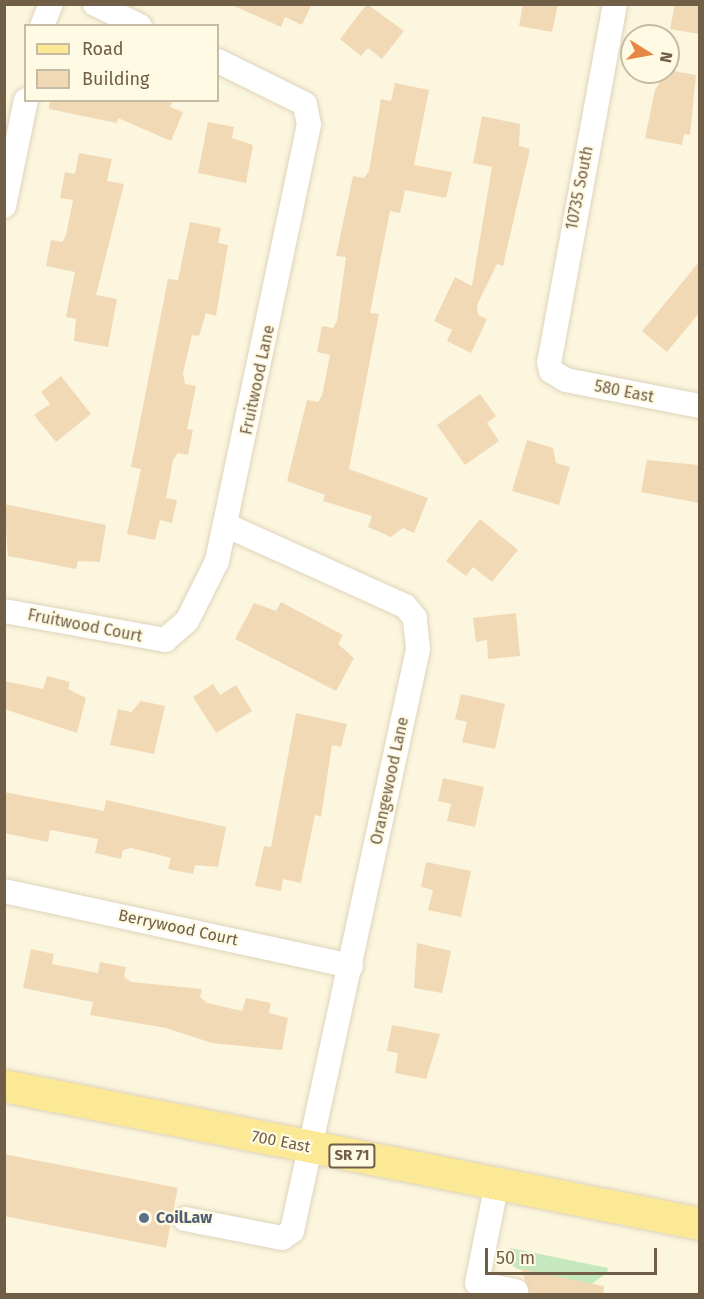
<!DOCTYPE html>
<style>
body{margin:0}
#map{position:relative;width:704px;height:1299px;overflow:hidden;background:#fcf6de;font-family:"Fira Sans",sans-serif}
div>[style]{position:absolute}
.green>*{inset:0;background:#c6e8be}
.building>*{inset:0;background:#f1d9b6;transform-origin:0 0}
.roads{filter:drop-shadow(0 0 2px #dfd3bb) drop-shadow(0 0 2px #dfd3bb)}
.minor>*{height:24px;margin:-12px;padding:0 12px;transform-origin:12px;border-radius:12px;background:#fff}
.major>*{height:32px;margin:-16px;padding:0 16px;transform-origin:16px;border-radius:16px;background:#fbe996}
.dots>*{width:16px;height:16px;translate:-50% -50%;box-sizing:border-box;border:3px solid #fffae4;border-radius:50%}
span{translate:-50% -50%;white-space:nowrap;text-align:center;line-height:1.15;-webkit-text-stroke:4.5px #fffae4;paint-order:stroke}
.shield-label span{padding:2px 4px;background:#fffae4;border:2px solid;border-radius:4px;-webkit-text-stroke-width:0}
.shield-label{font-size:15px;color:#715e47;font-weight:700}
.street-label{font-size:16px;color:#715e47}
.service-label{font-size:16px;color:#4e5e75;font-weight:700}
.left{translate:0 -50%;text-align:left}
.frame{position:absolute;inset:0;border:6px solid #715e47;pointer-events:none}
.legend{position:absolute;left:24px;top:24px;width:195px;height:78px;box-sizing:border-box;background:#fffae4;border:2px solid #c6bca5;margin:0;padding:8px 10px;list-style:none;font-size:18px;color:#715e47}
.legend li{display:flex;align-items:center;gap:12px;height:30px}
.legend b{width:30px;border:2px solid #c6bca5}
.north{position:absolute;left:620px;top:24px;width:60px;height:60px;box-sizing:border-box;background:#fffae4;border:2px solid #c6bca5;border-radius:50%;rotate:101deg;font-size:16px;font-weight:700;line-height:24px;text-align:center;color:#715e47}
.north::after{content:'';display:block;margin:auto;width:21px;height:27px;background:#e68843;clip-path:polygon(50% 0,100% 100%,50% 72%,0 100%)}
.scale{position:absolute;left:485px;top:1248px;width:172px;height:27px;box-sizing:border-box;border:3px solid #715e47;border-top:0;padding-left:8px;font-size:18px;line-height:21px;white-space:nowrap;color:#715e47;-webkit-text-stroke:4px #fffae4;paint-order:stroke}
</style>
<div id="map">
<div class="green">
<i style="clip-path:polygon(510px 1248px,608px 1268px,607px 1273px,590px 1285px,520px 1270px,511px 1265px)"></i>
</div>
<div class="building">
<i style="clip-path:polygon(230px 4px,312px 4px,302px 25px,285px 17px,281px 27px)"></i>
<i style="clip-path:polygon(367px 4px,404px 31px,382px 59px,368px 48px,361px 56px,340px 39px)"></i>
<i style="clip-path:polygon(523px 4px,558px 4px,552px 32px,519px 26px)"></i>
<i style="clip-path:polygon(675px 4px,699px 4px,699px 34px,670px 29px)"></i>
<i style="clip-path:polygon(668px 70px,696px 75px,690px 135px,684px 134px,682px 145px,645px 138px,655px 90px)"></i>
<i style="clip-path:polygon(395px 83px,429px 90px,414px 165px,452px 172px,446px 198px,405px 190px,400px 213px,390px 211px,370px 313px,379px 314px,349px 469px,428px 498px,414px 533px,403px 528px,391px 537px,368px 527px,372px 516px,323px 501px,325px 495px,287px 481px,307px 400px,318px 402px,322px 396px,330px 355px,317px 352px,322px 326px,333px 328px,337px 321px,346px 257px,336px 256px,353px 176px,364px 178px,369px 171px,381px 99px,391px 101px)"></i>
<i style="clip-path:polygon(50px 100px,173px 100px,170px 107px,183px 112px,171px 141px,118px 118px,117px 123px,49px 109px)"></i>
<i style="clip-path:polygon(482px 116px,520px 124px,519px 146px,530px 149px,503px 266px,497px 264px,477px 305px,478px 315px,487px 319px,471px 353px,447px 341px,452px 330px,434px 321px,455px 277px,472px 286px,492px 167px,473px 163px)"></i>
<i style="clip-path:polygon(208px 122px,234px 127px,232px 138px,253px 145px,246px 183px,198px 173px)"></i>
<i style="clip-path:polygon(79px 153px,112px 159px,107px 181px,124px 184px,96px 295px,117px 299px,108px 347px,74px 341px,76px 319px,66px 317px,75px 272px,46px 266px,51px 240px,62px 242px,66px 235px,73px 200px,60px 198px,65px 172px,75px 174px)"></i>
<i style="clip-path:polygon(190px 222px,221px 228px,218px 243px,228px 245px,216px 316px,206px 313px,199px 336px,192px 335px,183px 373px,185px 384px,196px 386px,187px 429px,193px 430px,188px 455px,178px 453px,173px 460px,166px 498px,177px 500px,172px 523px,160px 520px,155px 540px,127px 534px,141px 469px,131px 467px,168px 279px,178px 280px)"></i>
<i style="clip-path:polygon(699px 262px,699px 313px,667px 352px,642px 331px)"></i>
<i style="clip-path:polygon(61px 376px,91px 414px,56px 442px,34px 415px,50px 404px,41px 392px)"></i>
<i style="clip-path:polygon(480px 394px,496px 416px,487px 423px,499px 441px,465px 465px,437px 425px)"></i>
<i style="clip-path:polygon(527px 440px,553px 448px,556px 463px,570px 467px,559px 505px,512px 491px)"></i>
<i style="clip-path:polygon(647px 460px,699px 465px,699px 503px,641px 492px)"></i>
<i style="clip-path:polygon(4px 504px,106px 525px,100px 562px,78px 561px,76px 569px,8px 556px)"></i>
<i style="clip-path:polygon(480px 519px,518px 550px,492px 582px,473px 567px,466px 576px,446px 561px)"></i>
<i style="clip-path:polygon(281px 602px,343px 635px,338px 644px,354px 658px,336px 691px,235px 639px,254px 603px,276px 611px)"></i>
<i style="clip-path:polygon(516px 613px,520px 656px,488px 659px,487px 640px,476px 642px,473px 618px)"></i>
<i style="clip-path:polygon(47px 676px,70px 682px,68px 689px,86px 698px,77px 733px,4px 709px,4px 681px,43px 689px)"></i>
<i style="clip-path:polygon(213px 684px,220px 695px,236px 685px,252px 711px,216px 733px,193px 697px)"></i>
<i style="clip-path:polygon(461px 694px,505px 704px,495px 749px,462px 742px,467px 722px,455px 719px)"></i>
<i style="clip-path:polygon(141px 701px,165px 706px,154px 754px,110px 745px,118px 709px,131px 712px)"></i>
<i style="clip-path:polygon(296px 713px,347px 724px,341px 747px,332px 745px,321px 817px,315px 815px,301px 883px,283px 879px,281px 891px,255px 886px,264px 846px,271px 847px)"></i>
<i style="clip-path:polygon(443px 778px,484px 787px,475px 827px,447px 821px,451px 804px,438px 801px)"></i>
<i style="clip-path:polygon(4px 792px,104px 811px,106px 800px,226px 827px,218px 867px,195px 865px,193px 874px,168px 869px,171px 858px,131px 848px,123px 850px,121px 859px,95px 853px,98px 839px,50px 830px,48px 842px,4px 833px)"></i>
<i style="clip-path:polygon(426px 862px,471px 871px,461px 917px,428px 910px,433px 890px,421px 887px)"></i>
<i style="clip-path:polygon(417px 943px,451px 951px,442px 993px,414px 988px)"></i>
<i style="clip-path:polygon(31px 949px,54px 954px,52px 964px,98px 973px,100px 962px,126px 967px,124px 977px,131px 982px,202px 989px,200px 997px,207px 1003px,242px 1011px,246px 998px,271px 1003px,269px 1013px,288px 1018px,282px 1050px,212px 1043px,166px 1028px,90px 1015px,93px 1002px,23px 988px)"></i>
<i style="clip-path:polygon(392px 1025px,440px 1034px,426px 1079px,395px 1073px,398px 1053px,387px 1051px)"></i>
<i style="left:4px;top:1154px;width:177px;height:61px;rotate:11deg"></i>
<i style="clip-path:polygon(521px 1269px,604px 1286px,603px 1294px,530px 1294px)"></i>
</div>
<div class="roads">
<div class="minor">
<i style="left:95px;top:4px;width:50px;rotate:26.1deg"></i>
<i style="left:615px;top:4px;width:364px;rotate:100.4deg"></i>
<i style="left:549px;top:362px;width:9px;rotate:77deg"></i>
<i style="left:551px;top:371px;width:17px;rotate:31deg"></i>
<i style="left:566px;top:380px;width:136px;rotate:11deg"></i>
<i style="left:42px;top:26px;width:24px;rotate:-68deg"></i>
<i style="left:4px;top:206px;width:108px;rotate:-78.3deg"></i>
<i style="left:4px;top:611px;width:164px;rotate:10.2deg"></i>
<i style="left:165px;top:640px;width:29px;rotate:-41deg"></i>
<i style="left:187px;top:621px;width:67px;rotate:-63.4deg"></i>
<i style="left:217px;top:561px;width:446px;rotate:-78.1deg"></i>
<i style="left:309px;top:125px;width:21px;rotate:-101deg"></i>
<i style="left:305px;top:104px;width:97px;rotate:-153.7deg"></i>
<i style="left:4px;top:891px;width:355px;rotate:12.2deg"></i>
<i style="left:497px;top:1183px;width:102px;rotate:101.3deg"></i>
<i style="left:477px;top:1283px;width:40px;rotate:12deg"></i>
<i style="left:185px;top:1219px;width:99px;rotate:11.1deg"></i>
<i style="left:282px;top:1238px;width:12px;rotate:-35deg"></i>
<i style="left:292px;top:1231px;width:595px;rotate:-77.78deg"></i>
<i style="left:418px;top:649px;width:31px;rotate:-96deg"></i>
<i style="left:415px;top:618px;width:16px;rotate:-130deg"></i>
<i style="left:405px;top:606px;width:194px;rotate:-155.7deg"></i>
</div>
<div class="major">
<i style="left:4px;top:1086px;width:710px;rotate:11.21deg"></i>
</div>
</div>
<div class="dots">
<i style="left:144px;top:1218px;background:#5c6f8a"></i>
</div>
<div class="shield-label">
<span style="left:352px;top:1156px">SR 71</span>
</div>
<div class="street-label">
<span style="left:580px;top:188px;rotate:-79deg">10735 South</span>
<span style="left:258px;top:380px;rotate:-78deg">Fruitwood Lane</span>
<span style="left:624px;top:392px;rotate:11deg">580 East</span>
<span style="left:85px;top:626px;rotate:11deg">Fruitwood Court</span>
<span style="left:390px;top:781px;rotate:-78deg">Orangewood Lane</span>
<span style="left:178px;top:928px;rotate:12deg">Berrywood Court</span>
<span style="left:281px;top:1142px;rotate:11deg">700 East</span>
</div>
<div class="service-label">
<span class="left" style="left:156px;top:1218px">CoilLaw</span>
</div>
<div class="frame"></div>
<ul class="legend">
<li><b style="height:8px;background:#fbe996"></b>Road</li>
<li><b style="height:16px;background:#f1d9b6"></b>Building</li>
</ul>
<div class="north">N</div>
<div class="scale">50 m</div>
</div>
